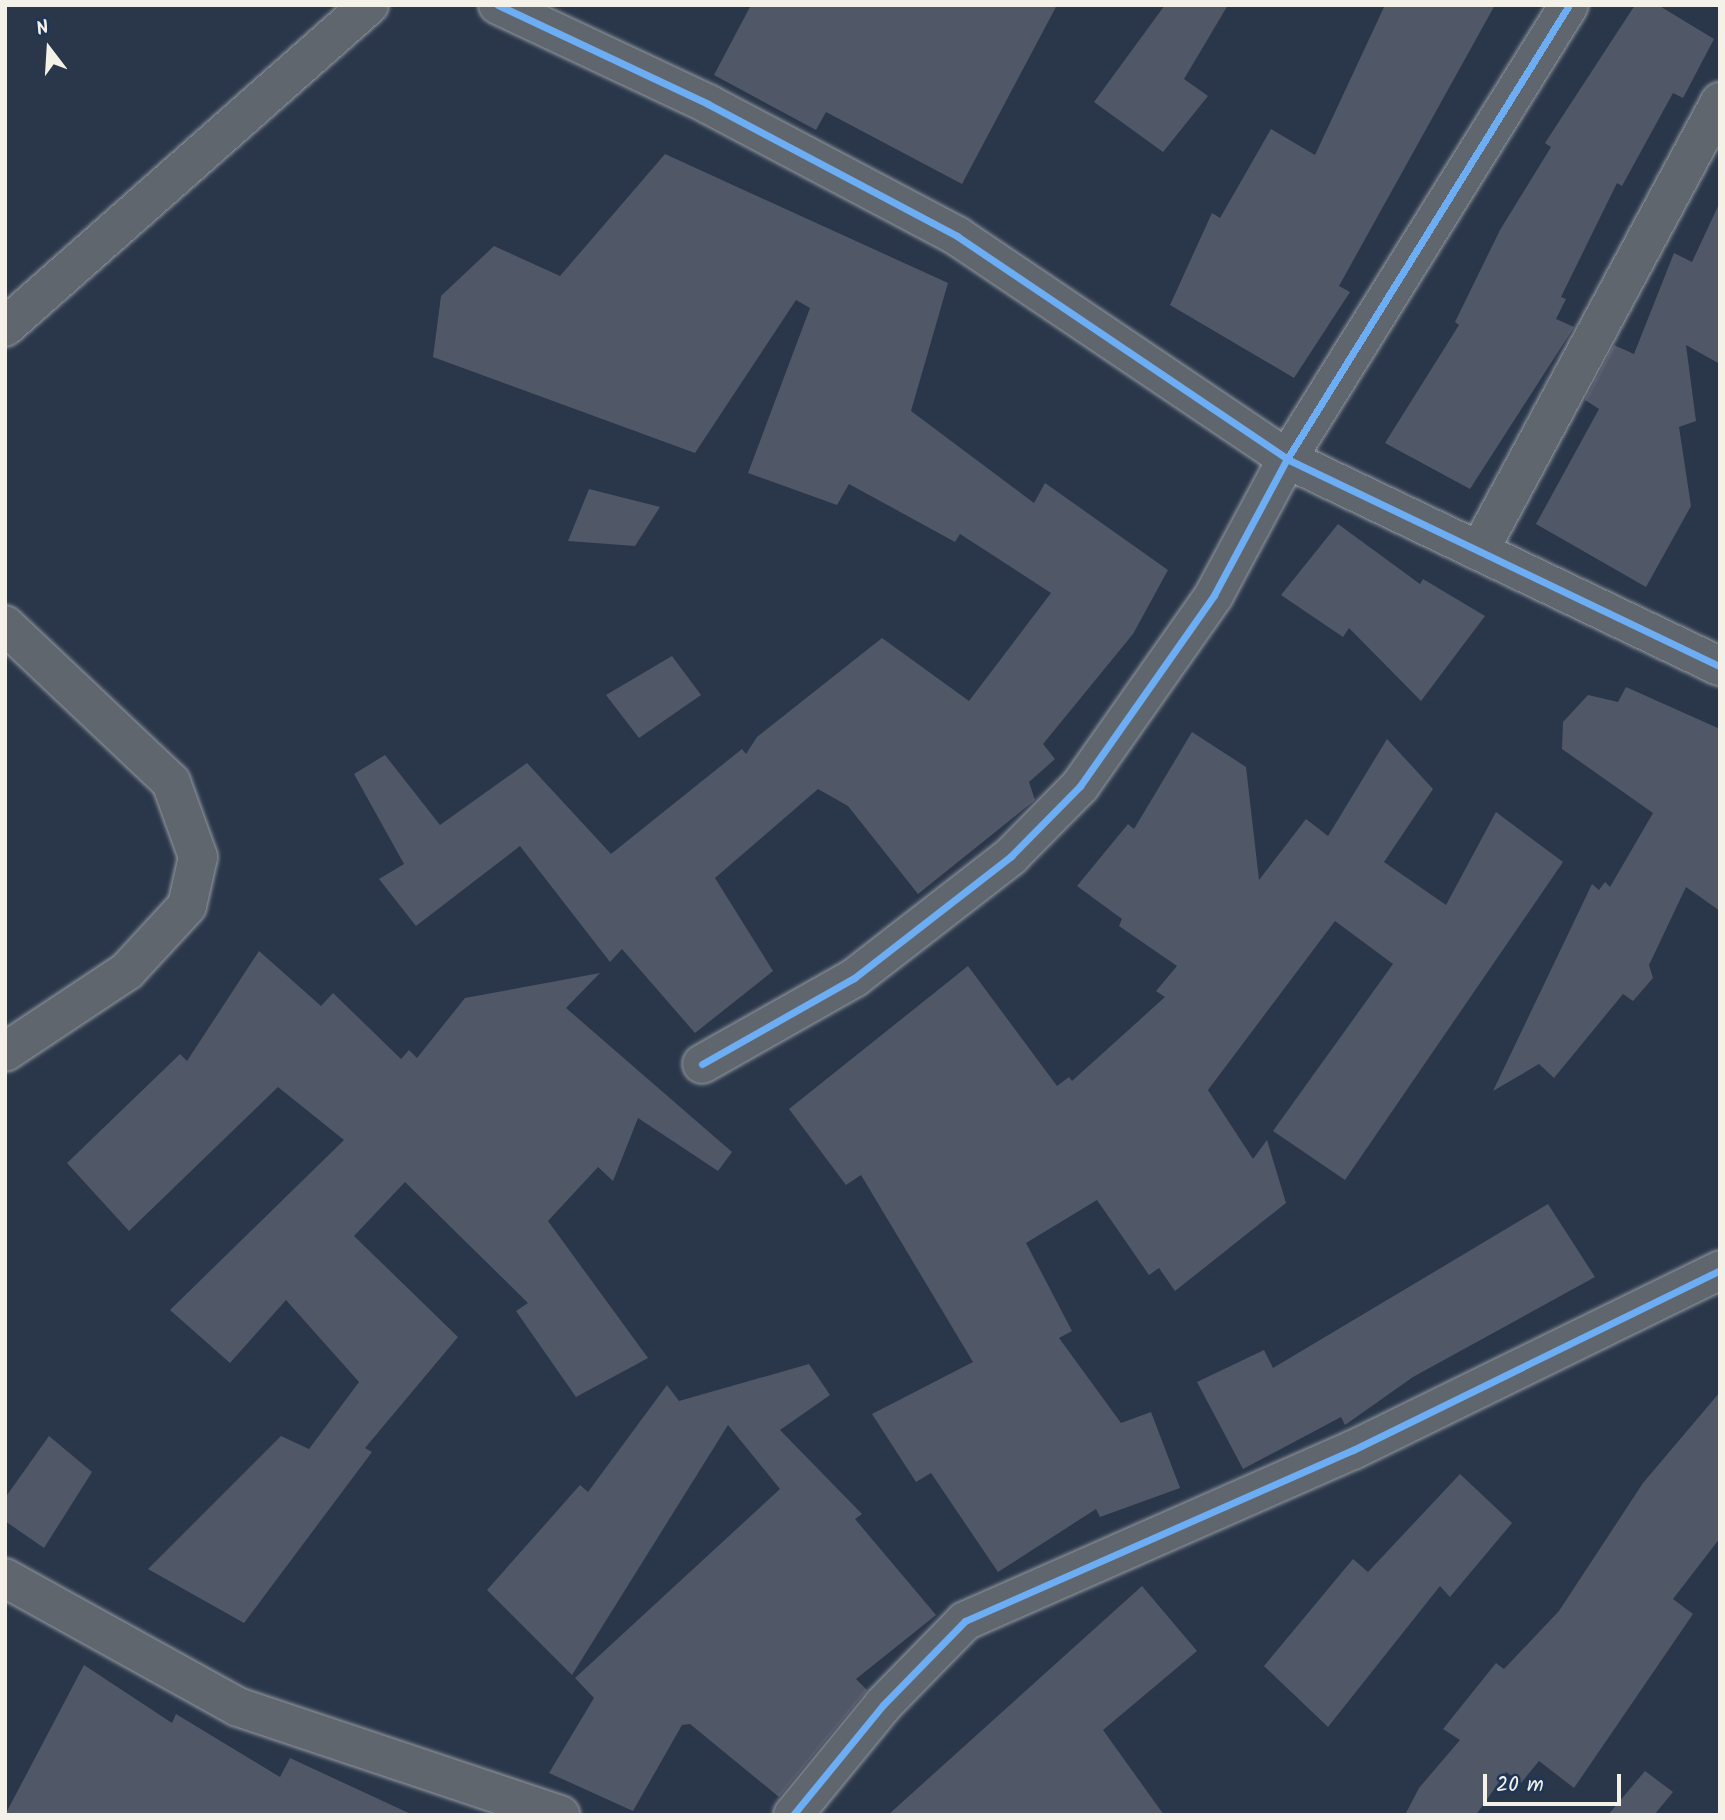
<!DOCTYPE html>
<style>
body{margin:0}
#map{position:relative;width:1725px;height:1820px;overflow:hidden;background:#2a374a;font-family:Kalam,sans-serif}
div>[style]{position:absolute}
.building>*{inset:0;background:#505767}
.roads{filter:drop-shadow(0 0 2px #979ca3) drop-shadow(0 0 2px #979ca3)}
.minor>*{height:38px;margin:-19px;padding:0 19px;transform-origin:19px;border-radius:19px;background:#60666e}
.cycleway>*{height:7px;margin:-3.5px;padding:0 3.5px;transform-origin:3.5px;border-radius:3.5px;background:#6dadf4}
span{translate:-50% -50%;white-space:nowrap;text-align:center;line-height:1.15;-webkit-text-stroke:7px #1d3557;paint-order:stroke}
.frame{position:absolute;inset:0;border:7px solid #f4f1e8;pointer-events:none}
.north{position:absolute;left:14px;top:14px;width:70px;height:70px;-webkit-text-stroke:5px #1d3557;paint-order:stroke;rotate:343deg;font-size:19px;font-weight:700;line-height:28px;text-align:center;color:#f4f1e8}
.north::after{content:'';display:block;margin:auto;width:24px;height:32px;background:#f4f1e8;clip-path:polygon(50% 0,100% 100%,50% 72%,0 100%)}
.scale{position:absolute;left:1483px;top:1774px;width:138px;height:32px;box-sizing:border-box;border:4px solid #f4f1e8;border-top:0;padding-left:9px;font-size:21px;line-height:24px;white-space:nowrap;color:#f4f1e8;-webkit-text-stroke:5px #1d3557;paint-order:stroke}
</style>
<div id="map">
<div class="building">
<i style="clip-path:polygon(751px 5px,1057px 5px,962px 184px,826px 112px,816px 130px,714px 75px)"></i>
<i style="clip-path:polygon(1165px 5px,1228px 5px,1184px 79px,1208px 96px,1163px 152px,1094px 102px)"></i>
<i style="clip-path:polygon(1385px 5px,1495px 5px,1339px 286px,1350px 292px,1294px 378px,1170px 305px,1212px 213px,1220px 218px,1271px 129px,1315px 155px)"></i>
<i style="clip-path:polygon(1635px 5px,1658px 5px,1714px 39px,1683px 98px,1673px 93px,1622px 186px,1617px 183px,1561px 297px,1566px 299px,1556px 319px,1574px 327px,1470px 489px,1385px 443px,1459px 325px,1455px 322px,1500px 230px,1551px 147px,1545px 143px)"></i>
<i style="clip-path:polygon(665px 154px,948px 283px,911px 411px,1034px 503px,1045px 483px,1168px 570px,1133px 634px,1043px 744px,1055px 759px,1029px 782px,1035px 800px,918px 894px,848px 806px,818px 789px,715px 878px,773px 971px,695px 1033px,622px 949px,610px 962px,520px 846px,416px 926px,379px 879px,404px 864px,354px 774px,385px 755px,440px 825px,527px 763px,611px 854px,742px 749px,746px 754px,757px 737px,882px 638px,969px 701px,1051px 593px,960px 534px,955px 542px,849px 484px,837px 505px,748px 473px,810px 308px,796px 300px,695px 453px,433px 357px,441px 296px,494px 246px,560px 276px)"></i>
<i style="clip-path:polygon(1720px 202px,1720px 364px,1686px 345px,1696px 421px,1679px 427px,1691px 506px,1646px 587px,1536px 524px,1599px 409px,1585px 400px,1614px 345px,1634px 354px,1674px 253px,1692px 262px)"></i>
<i style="clip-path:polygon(589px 489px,660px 507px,635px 546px,568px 541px)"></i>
<i style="clip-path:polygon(1338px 524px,1420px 584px,1423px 579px,1485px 616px,1421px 701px,1349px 628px,1343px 637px,1281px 595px)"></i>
<i style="clip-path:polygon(672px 656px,701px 695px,639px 738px,606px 695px)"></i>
<i style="clip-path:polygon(1626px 687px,1720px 729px,1720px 911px,1686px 887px,1649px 965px,1653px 978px,1633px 1001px,1623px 994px,1554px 1078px,1539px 1064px,1493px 1091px,1592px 884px,1599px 890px,1605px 882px,1610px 887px,1653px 813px,1562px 749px,1563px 722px,1588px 695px,1618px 702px)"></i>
<i style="clip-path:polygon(1192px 732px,1246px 767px,1259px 880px,1306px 819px,1328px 836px,1387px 739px,1433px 789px,1384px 862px,1446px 905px,1496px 812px,1563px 862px,1345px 1180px,1273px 1131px,1393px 964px,1335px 921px,1208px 1090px,1253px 1159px,1267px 1140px,1286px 1203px,1175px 1291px,1159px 1268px,1149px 1275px,1097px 1200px,1026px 1243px,1072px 1331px,1059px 1338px,1121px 1423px,1151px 1412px,1180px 1488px,1100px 1517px,1096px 1509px,998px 1572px,931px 1473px,916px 1482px,872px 1414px,973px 1362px,861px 1175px,846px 1185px,789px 1109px,968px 966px,1057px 1086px,1069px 1077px,1072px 1081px,1165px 997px,1156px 991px,1177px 966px,1119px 926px,1122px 919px,1077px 886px,1128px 824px,1134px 829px)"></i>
<i style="clip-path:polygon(259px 951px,321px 1006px,333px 993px,401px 1059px,409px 1050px,417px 1058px,465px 998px,600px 973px,566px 1008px,732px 1152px,718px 1171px,638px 1118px,613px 1181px,598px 1167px,548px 1221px,648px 1358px,576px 1397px,516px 1311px,528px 1303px,405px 1182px,354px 1236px,458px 1337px,365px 1448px,372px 1452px,244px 1623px,148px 1569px,281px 1436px,309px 1449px,359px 1382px,286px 1300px,230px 1363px,170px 1310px,344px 1140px,278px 1087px,129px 1231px,67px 1163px,180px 1054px,187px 1061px)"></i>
<i style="clip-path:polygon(1548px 1204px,1595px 1277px,1413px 1377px,1345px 1425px,1341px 1417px,1243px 1469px,1197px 1382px,1264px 1350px,1273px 1368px)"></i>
<i style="clip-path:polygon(809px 1364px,830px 1395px,780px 1430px,862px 1514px,855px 1519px,936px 1615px,856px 1679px,867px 1690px,779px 1797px,690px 1724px,682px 1725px,633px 1811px,549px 1773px,594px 1698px,575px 1678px,780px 1489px,728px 1425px,572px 1675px,487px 1590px,580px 1485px,588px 1492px,667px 1385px,679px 1401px)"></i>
<i style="clip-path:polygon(1720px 1392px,1720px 1538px,1673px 1599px,1693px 1614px,1574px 1788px,1539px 1761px,1521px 1783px,1506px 1772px,1476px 1815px,1405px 1815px,1419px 1788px,1460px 1740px,1443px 1729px,1496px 1663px,1504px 1669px,1559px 1611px,1643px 1483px)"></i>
<i style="clip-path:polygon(49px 1436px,92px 1472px,44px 1548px,5px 1521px,5px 1498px)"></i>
<i style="clip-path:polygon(1460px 1474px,1512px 1523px,1450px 1597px,1440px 1586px,1328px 1727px,1264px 1666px,1353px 1559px,1368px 1572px)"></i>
<i style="clip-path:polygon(1142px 1586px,1197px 1651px,1103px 1730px,1164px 1815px,888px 1815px)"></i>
<i style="clip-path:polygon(84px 1665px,172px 1723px,176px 1714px,280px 1777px,290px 1758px,413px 1815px,5px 1815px)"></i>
<i style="clip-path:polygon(1645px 1771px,1673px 1792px,1654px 1815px,1608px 1815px)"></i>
</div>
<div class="roads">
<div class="minor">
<i style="left:498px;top:5px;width:232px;rotate:25.2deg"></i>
<i style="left:708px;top:104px;width:282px;rotate:27.9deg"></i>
<i style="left:957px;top:236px;width:398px;rotate:34deg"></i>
<i style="left:1287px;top:459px;width:480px;rotate:25.6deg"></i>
<i style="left:5px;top:327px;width:486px;rotate:-41.5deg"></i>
<i style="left:1479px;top:551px;width:510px;rotate:-61.78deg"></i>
<i style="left:5px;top:625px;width:228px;rotate:43.4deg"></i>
<i style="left:171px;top:782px;width:80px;rotate:70.2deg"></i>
<i style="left:198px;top:857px;width:50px;rotate:102.7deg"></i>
<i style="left:187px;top:906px;width:88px;rotate:132.7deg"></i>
<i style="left:127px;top:971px;width:146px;rotate:146.4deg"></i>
<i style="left:702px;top:1064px;width:175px;rotate:-29.5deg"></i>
<i style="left:854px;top:978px;width:199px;rotate:-37.8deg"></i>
<i style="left:1011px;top:856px;width:98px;rotate:-45.4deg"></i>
<i style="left:1080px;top:786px;width:233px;rotate:-54.9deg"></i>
<i style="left:1214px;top:595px;width:154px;rotate:-61.8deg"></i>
<i style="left:1287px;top:459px;width:534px;rotate:-58.15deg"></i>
<i style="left:5px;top:1578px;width:266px;rotate:29deg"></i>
<i style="left:238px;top:1707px;width:340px;rotate:18.5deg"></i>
<i style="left:793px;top:1815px;width:142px;rotate:-50.7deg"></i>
<i style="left:883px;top:1705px;width:117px;rotate:-45.7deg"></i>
<i style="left:965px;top:1621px;width:424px;rotate:-23.8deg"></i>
<i style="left:1353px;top:1450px;width:409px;rotate:-26.1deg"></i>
</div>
</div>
<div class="cycleway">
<i style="left:498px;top:5px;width:232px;rotate:25.2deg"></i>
<i style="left:708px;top:104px;width:282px;rotate:27.9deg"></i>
<i style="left:957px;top:236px;width:398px;rotate:34deg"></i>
<i style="left:1287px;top:459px;width:480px;rotate:25.6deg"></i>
<i style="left:702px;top:1064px;width:175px;rotate:-29.5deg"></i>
<i style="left:854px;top:978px;width:199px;rotate:-37.8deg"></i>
<i style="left:1011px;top:856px;width:98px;rotate:-45.4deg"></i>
<i style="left:1080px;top:786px;width:233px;rotate:-54.9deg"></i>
<i style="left:1214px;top:595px;width:154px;rotate:-61.8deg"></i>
<i style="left:1287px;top:459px;width:534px;rotate:-58.15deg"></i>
<i style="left:793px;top:1815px;width:142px;rotate:-50.7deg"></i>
<i style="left:883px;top:1705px;width:117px;rotate:-45.7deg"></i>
<i style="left:965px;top:1621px;width:424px;rotate:-23.8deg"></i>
<i style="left:1353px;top:1450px;width:409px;rotate:-26.1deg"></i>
</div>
<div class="frame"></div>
<div class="north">N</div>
<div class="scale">20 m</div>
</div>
